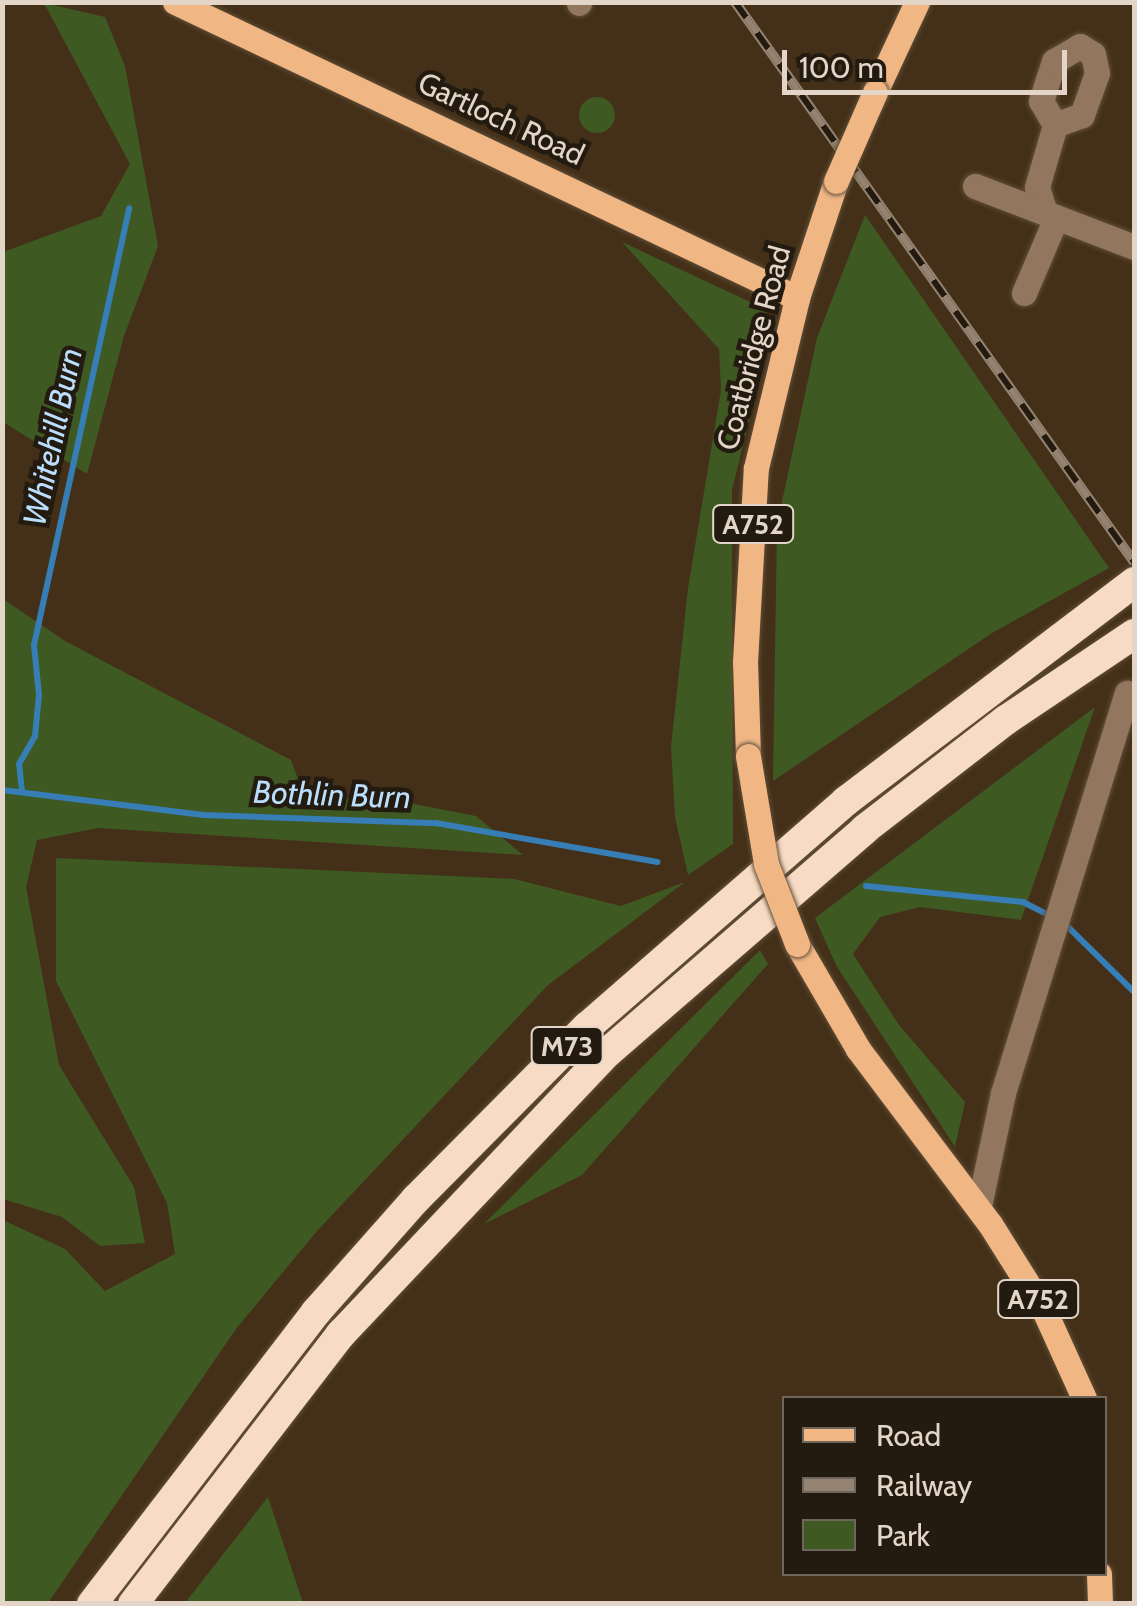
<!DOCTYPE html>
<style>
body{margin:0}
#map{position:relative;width:1137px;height:1606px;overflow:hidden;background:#443018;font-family:Cabin,sans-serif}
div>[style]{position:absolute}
.green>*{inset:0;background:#3f5922}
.round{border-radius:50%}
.stream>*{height:6px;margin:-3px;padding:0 3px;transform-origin:3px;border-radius:3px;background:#367eb5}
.roads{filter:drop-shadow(0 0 2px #614e38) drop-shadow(0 0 2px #614e38)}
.minor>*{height:25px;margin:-12.5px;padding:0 12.5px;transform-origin:12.5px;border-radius:12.5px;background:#92775e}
.major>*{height:25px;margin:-12.5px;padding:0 12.5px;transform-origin:12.5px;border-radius:12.5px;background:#f0b785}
.highway>*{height:30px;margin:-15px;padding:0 15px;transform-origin:15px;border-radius:15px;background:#f7dbc4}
.rail>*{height:10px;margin-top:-5px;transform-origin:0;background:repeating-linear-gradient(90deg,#231a10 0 19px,#938370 0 38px);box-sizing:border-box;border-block:2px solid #938370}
.bridges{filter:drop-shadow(0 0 2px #614e38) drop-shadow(0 0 2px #614e38)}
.major-bridge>*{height:25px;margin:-12.5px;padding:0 12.5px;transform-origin:12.5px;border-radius:12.5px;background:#f0b785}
span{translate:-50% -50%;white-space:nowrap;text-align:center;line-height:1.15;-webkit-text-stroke:9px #231a10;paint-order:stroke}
.shield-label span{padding:2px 8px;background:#231a10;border:2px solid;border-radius:8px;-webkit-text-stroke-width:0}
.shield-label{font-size:28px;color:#e3d6c8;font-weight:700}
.street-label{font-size:30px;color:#e3d6c8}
.water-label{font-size:32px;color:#bbdefd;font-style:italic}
.frame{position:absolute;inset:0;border:5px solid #e3d6c8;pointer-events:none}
.legend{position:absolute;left:782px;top:1396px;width:325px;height:180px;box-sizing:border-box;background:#231a10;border:2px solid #70655a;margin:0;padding:12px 18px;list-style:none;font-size:30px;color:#e3d6c8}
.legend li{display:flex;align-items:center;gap:20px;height:50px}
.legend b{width:50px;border:2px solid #70655a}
.scale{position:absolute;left:782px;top:50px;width:285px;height:45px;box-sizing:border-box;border:5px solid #e3d6c8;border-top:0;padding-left:12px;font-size:30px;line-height:35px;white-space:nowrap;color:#e3d6c8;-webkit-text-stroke:8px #231a10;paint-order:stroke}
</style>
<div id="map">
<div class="green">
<i style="clip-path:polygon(44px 3px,105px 17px,125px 66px,158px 246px,124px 336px,87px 474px,3px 422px,3px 252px,101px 216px,130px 164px)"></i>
<i class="round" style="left:579px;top:97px;width:36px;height:36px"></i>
<i style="clip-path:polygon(865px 215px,1109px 568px,992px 633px,773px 781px,777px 525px,817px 338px)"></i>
<i style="clip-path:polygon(622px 242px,763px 308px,773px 323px,732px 490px,733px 844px,688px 875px,675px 817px,671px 747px,688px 588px,721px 390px,719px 349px)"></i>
<i style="clip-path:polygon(3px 599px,65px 641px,291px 760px,305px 798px,388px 799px,476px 816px,523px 855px,98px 828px,37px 840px,26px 887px,59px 1065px,134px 1187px,145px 1243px,100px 1246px,62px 1217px,3px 1199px)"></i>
<i style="clip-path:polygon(1095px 707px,1021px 920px,920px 907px,880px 917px,853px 954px,899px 1025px,965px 1102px,955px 1147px,836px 965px,815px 918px)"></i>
<i style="clip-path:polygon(56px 858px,514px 879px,621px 906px,685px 882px,548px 985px,317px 1231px,236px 1329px,48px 1603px,3px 1603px,3px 1220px,65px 1249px,105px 1291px,175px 1254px,167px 1203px,56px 981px)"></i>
<i style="clip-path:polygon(760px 950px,768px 964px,582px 1175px,484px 1224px)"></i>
<i style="clip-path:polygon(268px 1497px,303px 1603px,185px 1603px)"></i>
</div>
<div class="stream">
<i style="left:2px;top:790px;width:203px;rotate:7.1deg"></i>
<i style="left:203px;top:815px;width:233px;rotate:2deg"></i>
<i style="left:436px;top:823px;width:225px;rotate:10deg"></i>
<i style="left:22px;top:791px;width:27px;rotate:-96deg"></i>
<i style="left:19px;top:764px;width:32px;rotate:-60deg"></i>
<i style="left:35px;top:736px;width:41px;rotate:-84.4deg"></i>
<i style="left:39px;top:695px;width:50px;rotate:-95.7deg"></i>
<i style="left:34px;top:645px;width:447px;rotate:-77.7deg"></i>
<i style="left:866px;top:886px;width:158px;rotate:5.8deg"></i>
<i style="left:1023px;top:902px;width:30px;rotate:27deg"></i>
<i style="left:1062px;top:921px;width:101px;rotate:44.6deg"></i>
</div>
<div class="roads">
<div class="minor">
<i style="left:579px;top:2px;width:1px;rotate:90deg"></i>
<i style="left:975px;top:186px;width:170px;rotate:21deg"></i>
<i style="left:1045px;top:213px;width:27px;rotate:-107deg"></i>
<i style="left:1037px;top:187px;width:65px;rotate:-73.8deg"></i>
<i style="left:1055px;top:125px;width:28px;rotate:-120deg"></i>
<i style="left:1041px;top:101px;width:42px;rotate:-72deg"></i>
<i style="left:1054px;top:61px;width:30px;rotate:-30deg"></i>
<i style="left:1080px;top:46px;width:15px;rotate:32deg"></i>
<i style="left:1093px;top:54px;width:19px;rotate:78deg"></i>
<i style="left:1097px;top:73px;width:45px;rotate:109.7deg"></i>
<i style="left:1082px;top:115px;width:29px;rotate:160deg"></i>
<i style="left:1024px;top:293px;width:82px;rotate:-66.9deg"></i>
<i style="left:979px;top:1206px;width:116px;rotate:-78deg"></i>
<i style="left:1003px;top:1093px;width:419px;rotate:-72.8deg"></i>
</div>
<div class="major">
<i style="left:175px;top:2px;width:689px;rotate:25.45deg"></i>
<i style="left:875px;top:92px;width:99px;rotate:-65deg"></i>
<i style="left:748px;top:756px;width:94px;rotate:-91.8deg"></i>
<i style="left:745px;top:662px;width:194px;rotate:-86.8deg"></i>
<i style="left:756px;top:468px;width:175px;rotate:-76.4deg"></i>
<i style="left:797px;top:298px;width:123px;rotate:-71.6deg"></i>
<i style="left:797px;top:944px;width:121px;rotate:59.8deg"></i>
<i style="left:858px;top:1049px;width:219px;rotate:53deg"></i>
<i style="left:990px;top:1224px;width:102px;rotate:57.9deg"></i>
<i style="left:1044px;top:1310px;width:97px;rotate:65.6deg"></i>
<i style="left:1099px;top:1574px;width:30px;rotate:88deg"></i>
</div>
<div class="highway">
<i style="left:92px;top:1604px;width:368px;rotate:-52.5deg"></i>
<i style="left:316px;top:1312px;width:151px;rotate:-48.5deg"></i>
<i style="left:416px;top:1199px;width:243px;rotate:-45.2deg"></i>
<i style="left:587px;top:1027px;width:344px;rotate:-41.1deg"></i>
<i style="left:846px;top:801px;width:362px;rotate:-37.2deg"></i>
<i style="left:133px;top:1604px;width:341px;rotate:-52.4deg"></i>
<i style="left:341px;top:1334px;width:388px;rotate:-46.6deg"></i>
<i style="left:608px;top:1052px;width:340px;rotate:-40.9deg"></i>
<i style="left:865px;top:829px;width:178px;rotate:-37.7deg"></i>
<i style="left:1006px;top:720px;width:154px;rotate:-33.9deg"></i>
</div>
</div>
<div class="rail">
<i style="left:735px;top:2px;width:688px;rotate:54.53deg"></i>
</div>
<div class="bridges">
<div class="major-bridge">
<i style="left:836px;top:181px;width:97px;rotate:-66.3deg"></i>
<i style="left:748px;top:756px;width:109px;rotate:80.5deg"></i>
<i style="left:766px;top:864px;width:86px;rotate:68.8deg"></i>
</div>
</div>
<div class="shield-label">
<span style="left:753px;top:524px">A752</span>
<span style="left:567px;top:1046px">M73</span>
<span style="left:1038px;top:1299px">A752</span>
</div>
<div class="street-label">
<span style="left:501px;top:119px;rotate:25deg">Gartloch Road</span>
<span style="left:754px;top:348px;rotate:-75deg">Coatbridge Road</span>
</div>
<div class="water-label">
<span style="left:53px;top:437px;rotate:-78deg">Whitehill Burn</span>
<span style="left:332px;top:795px;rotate:2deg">Bothlin Burn</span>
</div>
<div class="frame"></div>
<ul class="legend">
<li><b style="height:12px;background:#f0b785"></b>Road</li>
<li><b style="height:12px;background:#938370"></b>Railway</li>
<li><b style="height:28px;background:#3f5922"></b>Park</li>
</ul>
<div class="scale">100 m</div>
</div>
